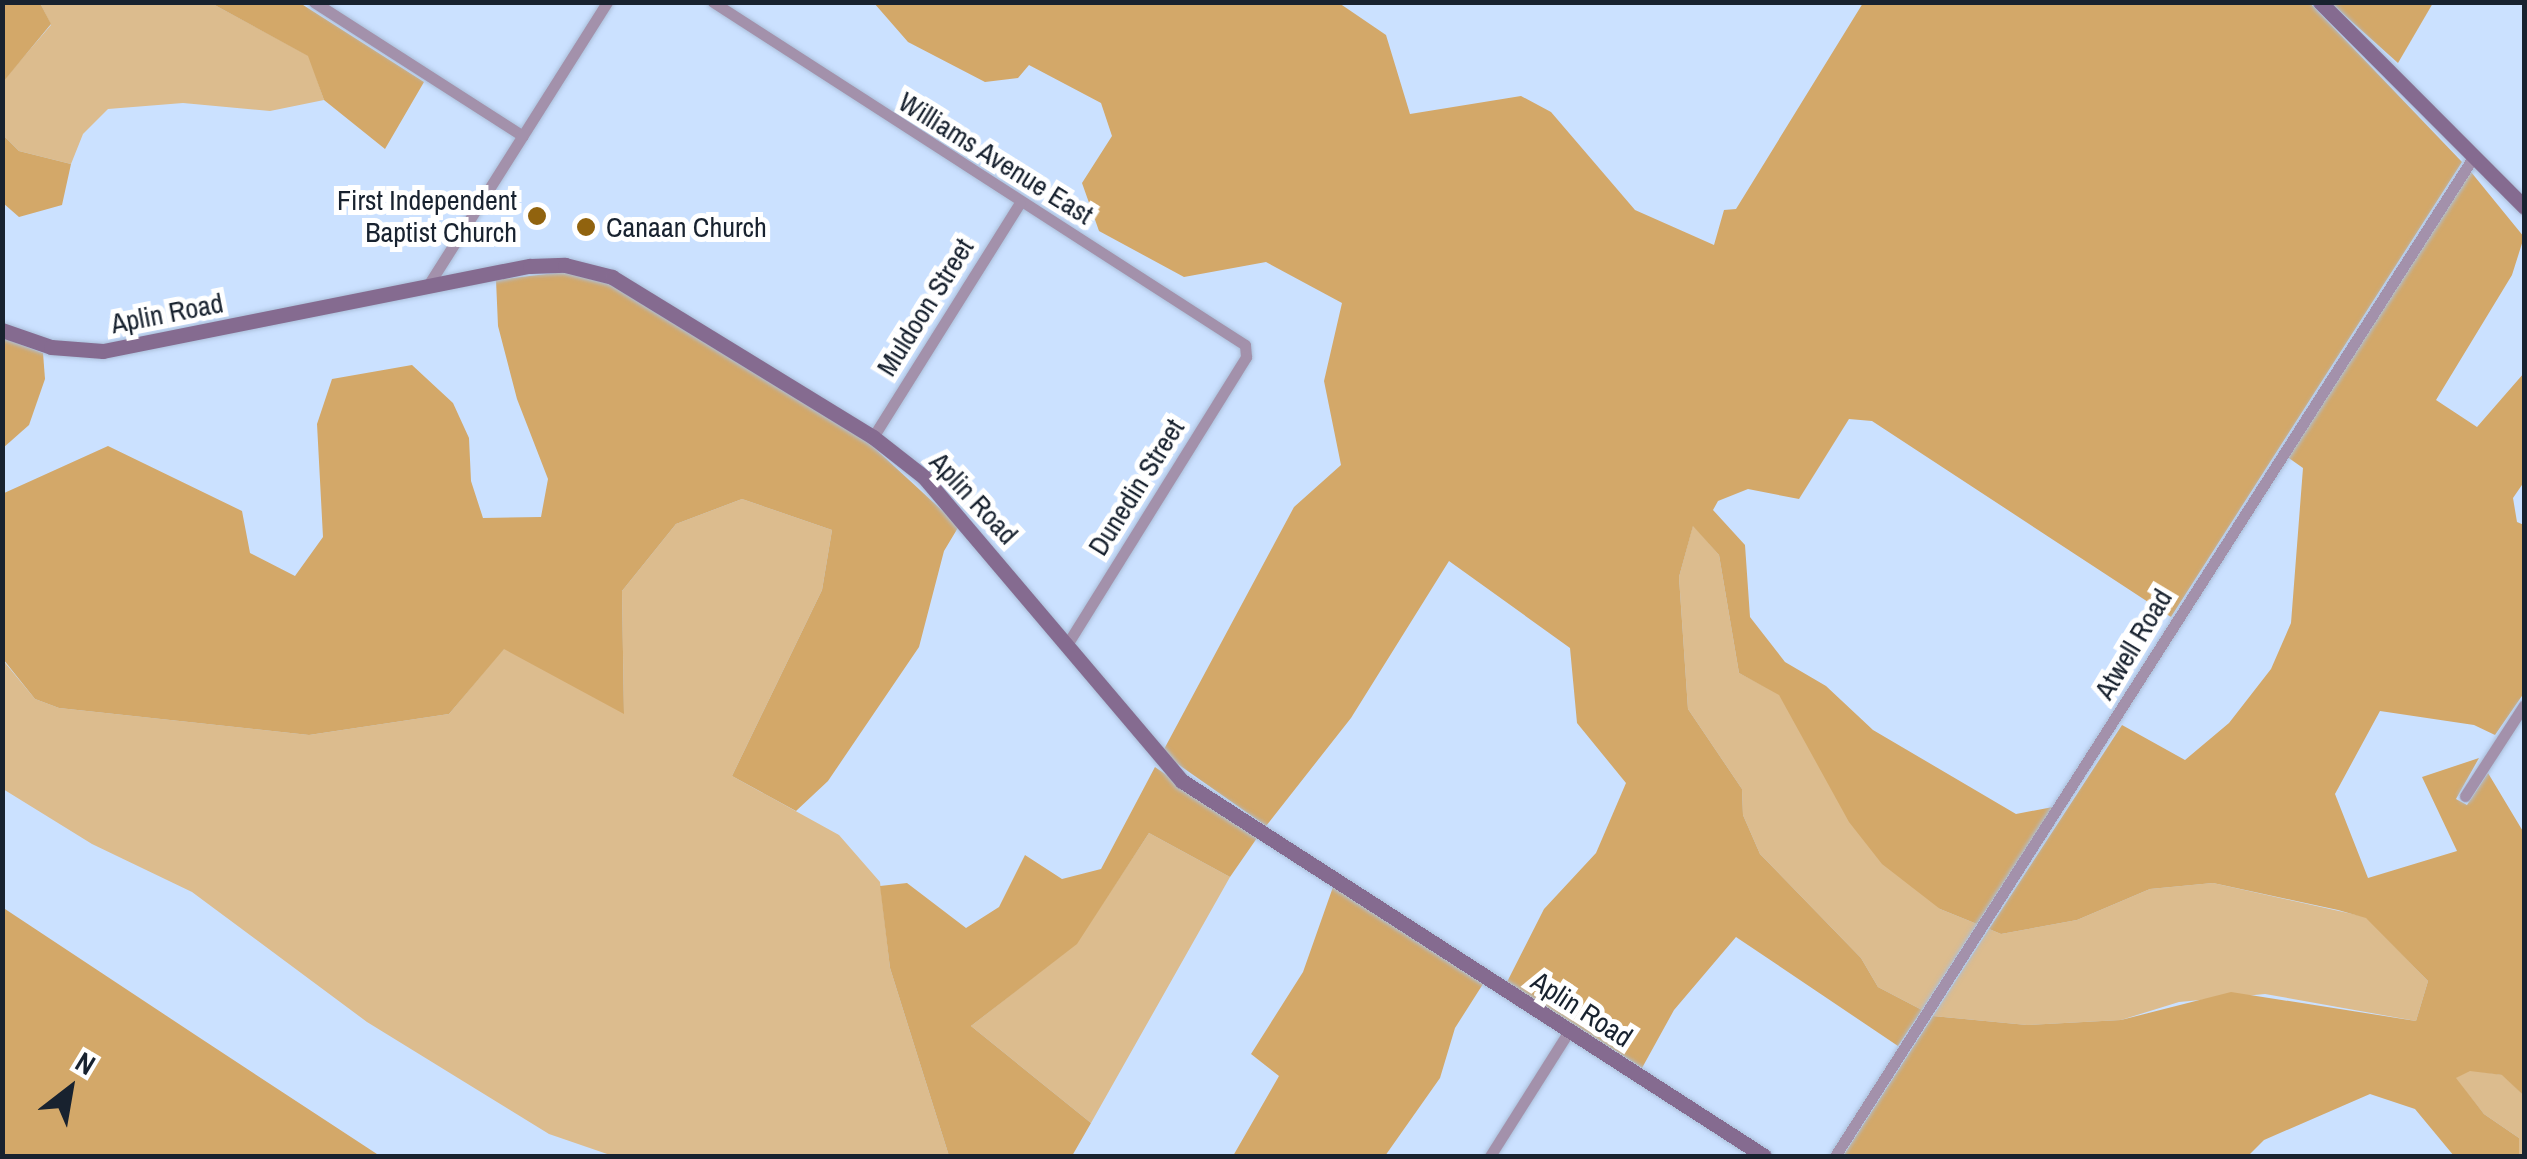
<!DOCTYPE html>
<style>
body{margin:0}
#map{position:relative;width:2527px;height:1159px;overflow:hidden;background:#cbe1ff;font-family:"Archivo Narrow",sans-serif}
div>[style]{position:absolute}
.green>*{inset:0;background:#dcbc8e}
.forest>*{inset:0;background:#d3a869}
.roads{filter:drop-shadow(0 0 2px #abbfda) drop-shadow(0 0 2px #abbfda)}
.street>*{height:11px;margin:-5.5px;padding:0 5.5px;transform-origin:5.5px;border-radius:5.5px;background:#a391ab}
.secondary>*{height:15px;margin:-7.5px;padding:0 7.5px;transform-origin:7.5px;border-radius:7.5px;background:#856b90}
.dots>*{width:28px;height:28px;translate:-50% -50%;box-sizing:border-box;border:5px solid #fff;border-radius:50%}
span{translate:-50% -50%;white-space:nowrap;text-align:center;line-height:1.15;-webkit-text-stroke:10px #fff;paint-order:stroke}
.street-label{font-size:28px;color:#18222f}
.poi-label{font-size:28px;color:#18222f}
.right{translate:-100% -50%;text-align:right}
.left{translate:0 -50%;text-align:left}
.frame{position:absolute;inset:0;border:5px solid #18222f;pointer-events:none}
.north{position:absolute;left:20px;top:1039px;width:100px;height:100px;-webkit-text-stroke:8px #fff;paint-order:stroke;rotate:31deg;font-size:28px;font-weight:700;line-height:40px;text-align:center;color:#18222f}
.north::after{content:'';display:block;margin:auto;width:35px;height:45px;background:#18222f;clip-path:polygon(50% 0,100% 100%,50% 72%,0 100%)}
</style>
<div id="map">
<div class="green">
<i style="clip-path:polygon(40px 3px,211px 3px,309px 56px,324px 100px,270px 111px,183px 103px,108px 109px,83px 134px,71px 164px,19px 151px,3px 135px,2px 82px,51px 25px)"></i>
<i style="clip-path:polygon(742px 499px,832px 530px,822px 590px,732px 776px,839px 835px,880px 882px,890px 968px,949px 1156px,613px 1156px,549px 1134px,367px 1022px,192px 892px,92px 844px,3px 789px,2px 659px,35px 699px,59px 708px,309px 735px,449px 714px,504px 648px,624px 713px,622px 591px,676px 524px)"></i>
<i style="clip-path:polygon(1693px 525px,1719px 555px,1739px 673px,1779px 694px,1813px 749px,1940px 909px,1977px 924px,1922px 1010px,1878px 987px,1861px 958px,1760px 854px,1743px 815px,1742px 789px,1688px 709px,1679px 577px)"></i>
<i style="clip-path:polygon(1149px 833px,1230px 877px,1091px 1123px,971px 1026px,1076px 944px)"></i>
<i style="clip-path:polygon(2213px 883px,2366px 917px,2428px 981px,2416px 1021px,2265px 994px,2179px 1002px,2121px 1020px,2027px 1025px,1933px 1016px,1989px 929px,2001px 934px,2077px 920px,2150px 889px)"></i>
<i style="clip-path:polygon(2470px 1070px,2503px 1075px,2524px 1096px,2524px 1156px,2519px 1156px,2519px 1138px,2484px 1114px,2455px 1078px)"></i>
</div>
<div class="forest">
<i style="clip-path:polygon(3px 2px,40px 3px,51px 24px,3px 82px)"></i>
<i style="clip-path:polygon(211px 3px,300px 3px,424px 82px,385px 149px,324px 100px,308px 56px)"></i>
<i style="clip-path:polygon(874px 3px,1339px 3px,1386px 35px,1410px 114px,1521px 96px,1551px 112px,1635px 210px,1714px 245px,1724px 210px,1736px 209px,1863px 3px,2310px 3px,2462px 162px,2171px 617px,1872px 421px,1849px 419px,1799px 499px,1748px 489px,1718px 501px,1713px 510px,1745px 545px,1750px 617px,1785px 662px,1826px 686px,1873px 730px,2016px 814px,2053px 807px,1977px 924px,1940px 909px,1882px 864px,1849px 822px,1779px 695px,1739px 673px,1719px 555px,1693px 526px,1679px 577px,1688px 709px,1742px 789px,1743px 815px,1760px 854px,1861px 958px,1878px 987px,1922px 1010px,1898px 1046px,1736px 937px,1674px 1010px,1642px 1068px,1507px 982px,1544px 909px,1596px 853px,1626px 783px,1577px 723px,1570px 648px,1449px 561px,1351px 718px,1266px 826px,1162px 753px,1294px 507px,1341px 465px,1324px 381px,1342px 303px,1266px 262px,1184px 277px,1099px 231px,1082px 183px,1112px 136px,1101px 103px,1029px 65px,1018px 78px,985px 82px,908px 42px)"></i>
<i style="clip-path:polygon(2331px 3px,2433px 3px,2398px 63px)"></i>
<i style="clip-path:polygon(3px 135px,19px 151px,71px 164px,62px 205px,19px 217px,3px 203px)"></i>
<i style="clip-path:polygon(2471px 172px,2524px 237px,2512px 275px,2436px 400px,2477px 427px,2524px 373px,2524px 482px,2513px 498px,2517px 522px,2524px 525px,2524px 693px,2495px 735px,2474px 725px,2380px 711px,2335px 794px,2368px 878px,2457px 851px,2422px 777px,2479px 758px,2456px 799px,2467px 805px,2488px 773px,2524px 833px,2524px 1096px,2502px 1075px,2470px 1071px,2456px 1078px,2484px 1114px,2519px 1138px,2519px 1156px,2454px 1156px,2415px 1109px,2370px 1094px,2264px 1140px,2248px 1156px,1843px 1156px,1933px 1016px,2027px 1025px,2121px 1020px,2231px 992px,2416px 1021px,2428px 981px,2366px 918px,2338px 910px,2213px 883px,2150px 889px,2077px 920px,2001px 934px,1989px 929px,2122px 725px,2185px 760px,2229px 723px,2271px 669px,2291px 623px,2303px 468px,2286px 456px)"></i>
<i style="clip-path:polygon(564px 272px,609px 284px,869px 443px,959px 526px,944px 551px,919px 647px,828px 781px,796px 811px,732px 776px,822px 590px,832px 530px,742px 499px,676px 524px,622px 591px,624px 714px,504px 649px,449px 714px,309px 735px,59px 708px,35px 699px,3px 659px,2px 494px,108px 446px,242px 511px,250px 553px,295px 576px,323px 537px,317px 424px,332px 379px,412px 365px,453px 403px,469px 438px,471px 481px,483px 518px,541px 517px,548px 479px,517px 399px,498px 326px,496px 280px)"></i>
<i style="clip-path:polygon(3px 338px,43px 353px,45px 379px,29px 425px,3px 448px)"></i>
<i style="clip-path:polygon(1155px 767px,1257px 838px,1230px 877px,1149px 833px,1077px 944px,971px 1026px,1091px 1123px,1072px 1156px,949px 1156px,890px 968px,880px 886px,907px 883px,966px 928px,999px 907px,1025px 855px,1062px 879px,1101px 869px)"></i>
<i style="clip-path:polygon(1333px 887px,1483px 984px,1455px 1028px,1440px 1078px,1385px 1156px,1233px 1156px,1279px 1076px,1251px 1054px,1303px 972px)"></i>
<i style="clip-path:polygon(2px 907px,197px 1036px,380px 1156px,3px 1156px)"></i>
</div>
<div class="roads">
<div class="street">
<i style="left:314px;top:2px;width:248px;rotate:32.7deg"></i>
<i style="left:713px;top:2px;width:633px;rotate:32.81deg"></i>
<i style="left:1245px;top:345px;width:12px;rotate:85deg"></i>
<i style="left:1246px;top:357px;width:337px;rotate:121.9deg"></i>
<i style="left:427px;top:287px;width:337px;rotate:-57.7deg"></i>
<i style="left:873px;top:437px;width:276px;rotate:-57.9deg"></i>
<i style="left:2465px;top:796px;width:108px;rotate:-57deg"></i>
<i style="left:1490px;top:1156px;width:148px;rotate:-57.7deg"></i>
<i style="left:1835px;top:1156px;width:1187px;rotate:-57.42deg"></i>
</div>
<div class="secondary">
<i style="left:2320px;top:2px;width:289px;rotate:45.1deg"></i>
<i style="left:2px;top:330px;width:52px;rotate:19.1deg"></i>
<i style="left:51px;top:347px;width:52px;rotate:4.4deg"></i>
<i style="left:103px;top:351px;width:435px;rotate:-11.3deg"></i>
<i style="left:530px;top:266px;width:35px;rotate:-2deg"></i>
<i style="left:565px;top:265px;width:49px;rotate:14.3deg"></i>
<i style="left:612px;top:277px;width:306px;rotate:31.5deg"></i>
<i style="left:873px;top:437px;width:65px;rotate:38.1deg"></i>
<i style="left:924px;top:477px;width:399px;rotate:49.7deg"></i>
<i style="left:1182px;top:781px;width:692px;rotate:32.79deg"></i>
</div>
</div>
<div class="dots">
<i style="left:537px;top:216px;background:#91630e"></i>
<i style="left:586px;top:227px;background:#91630e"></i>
</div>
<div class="street-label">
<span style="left:996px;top:158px;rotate:32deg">Williams Avenue East</span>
<span style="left:925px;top:307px;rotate:-58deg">Muldoon Street</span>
<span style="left:167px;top:313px;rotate:-11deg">Aplin Road</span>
<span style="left:1136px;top:487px;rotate:-58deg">Dunedin Street</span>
<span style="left:974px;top:498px;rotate:47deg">Aplin Road</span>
<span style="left:2133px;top:644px;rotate:-59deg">Atwell Road</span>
<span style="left:1582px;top:1009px;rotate:33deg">Aplin Road</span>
</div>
<div class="poi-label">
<span class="right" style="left:517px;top:216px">First Independent<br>Baptist Church</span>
<span class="left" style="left:606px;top:227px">Canaan Church</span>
</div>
<div class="frame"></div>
<div class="north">N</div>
</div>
